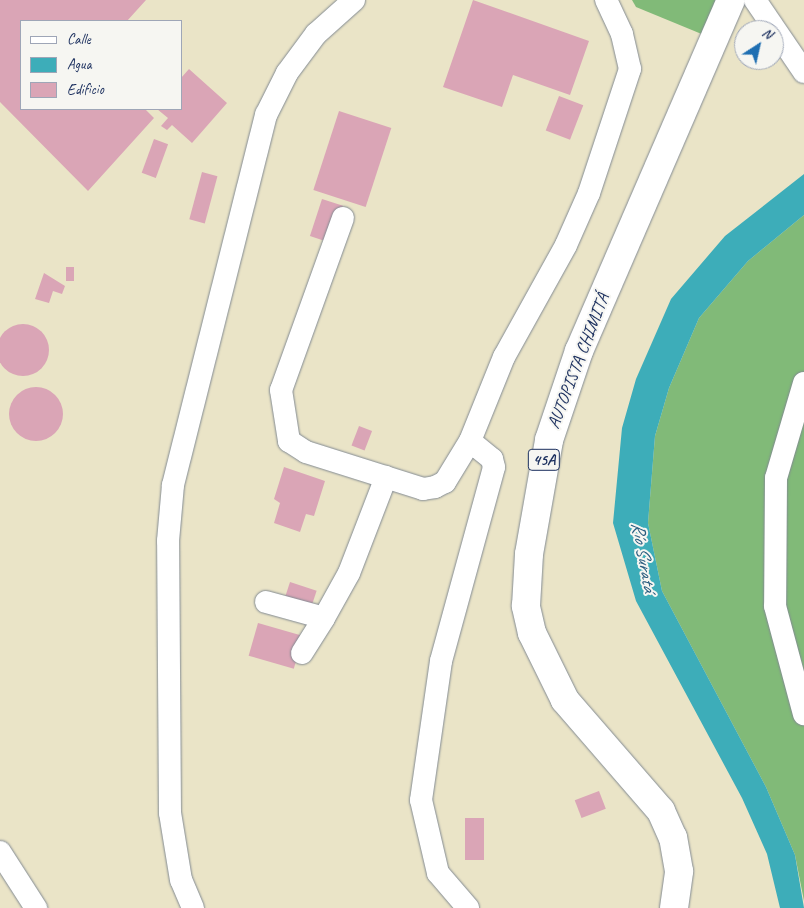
<!DOCTYPE html>
<meta charset="utf-8">
<style>
body{margin:0}
#map{position:relative;width:804px;height:908px;overflow:hidden;background:#eae4c7;font-family:Caveat,sans-serif}
div>[style]{position:absolute}
.forest>*{inset:0;background:#81ba78}
.water>*{inset:0;background:#3dadb9}
.building>*{inset:0;background:#daa5b6;transform-origin:0 0}
.round{border-radius:50%}
.roads{filter:drop-shadow(0 0 1px #828a92) drop-shadow(0 0 1px #828a92)}
.minor>*{height:22px;margin:-11px;padding:0 11px;transform-origin:11px;border-radius:11px;background:#fff}
.highway>*{height:28px;margin:-14px;padding:0 14px;transform-origin:14px;border-radius:14px;background:#fff}
span{translate:-50% -50%;white-space:nowrap;text-align:center;line-height:1.15;-webkit-text-stroke:4px #f6f6f2;paint-order:stroke}
.shield-label span{padding:1px 4px;background:#f6f6f2;border:1px solid;border-radius:4px;-webkit-text-stroke-width:0}
.shield-label{font-size:16px;color:#1b2f5e;font-weight:700}
.street-label{font-size:18px;color:#1b2f5e}
.water-label{font-size:19px;color:#275b7e;font-style:italic}
.legend{position:absolute;left:20px;top:20px;width:162px;height:90px;box-sizing:border-box;background:#f6f6f2;border:1px solid #9ea6b7;margin:0;padding:6px 9px;list-style:none;font-size:15px;color:#1b2f5e}
.legend li{display:flex;align-items:center;gap:10px;height:25px}
.legend b{width:25px;border:1px solid #9ea6b7}
.north{position:absolute;left:734px;top:20px;width:50px;height:50px;box-sizing:border-box;background:#f6f6f2;border:1px solid #9ea6b7;border-radius:50%;rotate:35deg;font-size:14px;font-weight:700;line-height:20px;text-align:center;color:#1b2f5e}
.north::after{content:'';display:block;margin:auto;width:18px;height:22px;background:#1f6fb2;clip-path:polygon(50% 0,100% 100%,50% 72%,0 100%)}
</style>
<div id="map">
<div class="forest">
<i style="clip-path:polygon(632px 0,719px 0,704px 35px,636px 7px)"></i>
<i style="clip-path:polygon(804px 215px,804px 901px,795px 855px,766px 787px,662px 591px,648px 523px,655px 436px,669px 388px,699px 318px,748px 261px)"></i>
</div>
<div class="water">
<i style="clip-path:polygon(804px 174px,804px 215px,748px 261px,699px 318px,669px 388px,655px 436px,648px 523px,662px 591px,766px 787px,795px 855px,804px 908px,780px 908px,767px 854px,742px 798px,636px 601px,613px 523px,622px 428px,636px 379px,671px 299px,725px 236px)"></i>
</div>
<div class="building">
<i style="clip-path:polygon(0 0,146px 0,127px 21px,21px 21px,21px 109px,145px 109px,154px 118px,88px 191px,0 102px)"></i>
<i style="clip-path:polygon(473px 0,589px 41px,570px 95px,513px 75px,502px 107px,443px 87px)"></i>
<i style="clip-path:polygon(189px 69px,227px 103px,192px 143px,172px 125px,167px 130px,161px 126px,168px 118px,157px 109px,181px 109px,181px 78px)"></i>
<i style="left:559px;top:96px;width:26px;height:37px;rotate:21deg"></i>
<i style="left:339px;top:111px;width:55px;height:83px;rotate:18deg"></i>
<i style="left:154px;top:139px;width:15px;height:36px;rotate:20deg"></i>
<i style="left:202px;top:172px;width:16px;height:49px;rotate:15deg"></i>
<i style="left:322px;top:199px;width:22px;height:39px;rotate:18deg"></i>
<i style="left:66px;top:267px;width:8px;height:14px"></i>
<i style="clip-path:polygon(44px 273px,65px 286px,62px 294px,53px 291px,49px 303px,35px 299px)"></i>
<i class="round" style="left:-3px;top:324px;width:52px;height:52px"></i>
<i class="round" style="left:9px;top:387px;width:54px;height:54px"></i>
<i style="left:359px;top:426px;width:14px;height:21px;rotate:21deg"></i>
<i style="clip-path:polygon(284px 467px,325px 481px,314px 516px,306px 514px,300px 532px,274px 523px,280px 503px,274px 499px)"></i>
<i style="left:290px;top:582px;width:28px;height:22px;rotate:18deg"></i>
<i style="left:258px;top:623px;width:47px;height:34px;rotate:16deg"></i>
<i style="left:599px;top:791px;width:19px;height:26px;rotate:69deg"></i>
<i style="left:465px;top:818px;width:19px;height:42px"></i>
</div>
<div class="roads">
<div class="minor">
<i style="left:755px;top:0;width:87px;rotate:55.8deg"></i>
<i style="left:343px;top:218px;width:183px;rotate:109.8deg"></i>
<i style="left:281px;top:390px;width:52px;rotate:81.1deg"></i>
<i style="left:289px;top:441px;width:20px;rotate:33deg"></i>
<i style="left:306px;top:452px;width:123px;rotate:17.5deg"></i>
<i style="left:423px;top:489px;width:12px;rotate:-9deg"></i>
<i style="left:435px;top:487px;width:11px;rotate:-27deg"></i>
<i style="left:445px;top:482px;width:48px;rotate:-58.6deg"></i>
<i style="left:470px;top:441px;width:91px;rotate:-68deg"></i>
<i style="left:504px;top:357px;width:128px;rotate:-61deg"></i>
<i style="left:566px;top:245px;width:57px;rotate:-66.1deg"></i>
<i style="left:589px;top:193px;width:131px;rotate:-71.7deg"></i>
<i style="left:630px;top:69px;width:36px;rotate:-103deg"></i>
<i style="left:622px;top:34px;width:38px;rotate:-115deg"></i>
<i style="left:804px;top:383px;width:99px;rotate:106.4deg"></i>
<i style="left:776px;top:478px;width:128px;rotate:90.4deg"></i>
<i style="left:775px;top:606px;width:112px;rotate:75deg"></i>
<i style="left:266px;top:602px;width:60px;rotate:15.4deg"></i>
<i style="left:324px;top:618px;width:51px;rotate:-60.9deg"></i>
<i style="left:349px;top:573px;width:103px;rotate:-68.9deg"></i>
<i style="left:302px;top:653px;width:41px;rotate:-57.8deg"></i>
<i style="left:0;top:852px;width:67px;rotate:57.3deg"></i>
<i style="left:193px;top:908px;width:30px;rotate:-113deg"></i>
<i style="left:181px;top:880px;width:68px;rotate:-99.3deg"></i>
<i style="left:170px;top:813px;width:272px;rotate:-90.4deg"></i>
<i style="left:168px;top:541px;width:56px;rotate:-84.9deg"></i>
<i style="left:173px;top:485px;width:382px;rotate:-75.9deg"></i>
<i style="left:266px;top:115px;width:47px;rotate:-63.4deg"></i>
<i style="left:287px;top:73px;width:49px;rotate:-53.4deg"></i>
<i style="left:316px;top:34px;width:51px;rotate:-41.8deg"></i>
<i style="left:468px;top:908px;width:46px;rotate:-130.6deg"></i>
<i style="left:438px;top:873px;width:75px;rotate:-103.1deg"></i>
<i style="left:421px;top:800px;width:140px;rotate:-81.8deg"></i>
<i style="left:441px;top:661px;width:201px;rotate:-74.7deg"></i>
<i style="left:494px;top:467px;width:8px;rotate:-104deg"></i>
<i style="left:492px;top:459px;width:28px;rotate:-141deg"></i>
</div>
<div class="highway">
<i style="left:674px;top:908px;width:37px;rotate:-82deg"></i>
<i style="left:679px;top:871px;width:34px;rotate:-100deg"></i>
<i style="left:673px;top:838px;width:30px;rotate:-114deg"></i>
<i style="left:661px;top:811px;width:147px;rotate:-130.9deg"></i>
<i style="left:565px;top:700px;width:75px;rotate:-116.2deg"></i>
<i style="left:532px;top:633px;width:28px;rotate:-103deg"></i>
<i style="left:526px;top:606px;width:52px;rotate:-86.7deg"></i>
<i style="left:529px;top:554px;width:116px;rotate:-80deg"></i>
<i style="left:549px;top:440px;width:94px;rotate:-71.4deg"></i>
<i style="left:579px;top:351px;width:382px;rotate:-66.6deg"></i>
</div>
</div>
<div class="shield-label">
<span style="left:544px;top:460px">45A</span>
</div>
<div class="street-label">
<span style="left:578px;top:361px;rotate:-69deg">AUTOPISTA CHIMITÁ</span>
</div>
<div class="water-label">
<span style="left:643px;top:557px;rotate:80deg">Río Suratá</span>
</div>
<ul class="legend">
<li><b style="height:6px;background:#fff"></b>Calle</li>
<li><b style="height:14px;background:#3dadb9"></b>Agua</li>
<li><b style="height:14px;background:#daa5b6"></b>Edificio</li>
</ul>
<div class="north">N</div>
</div>
